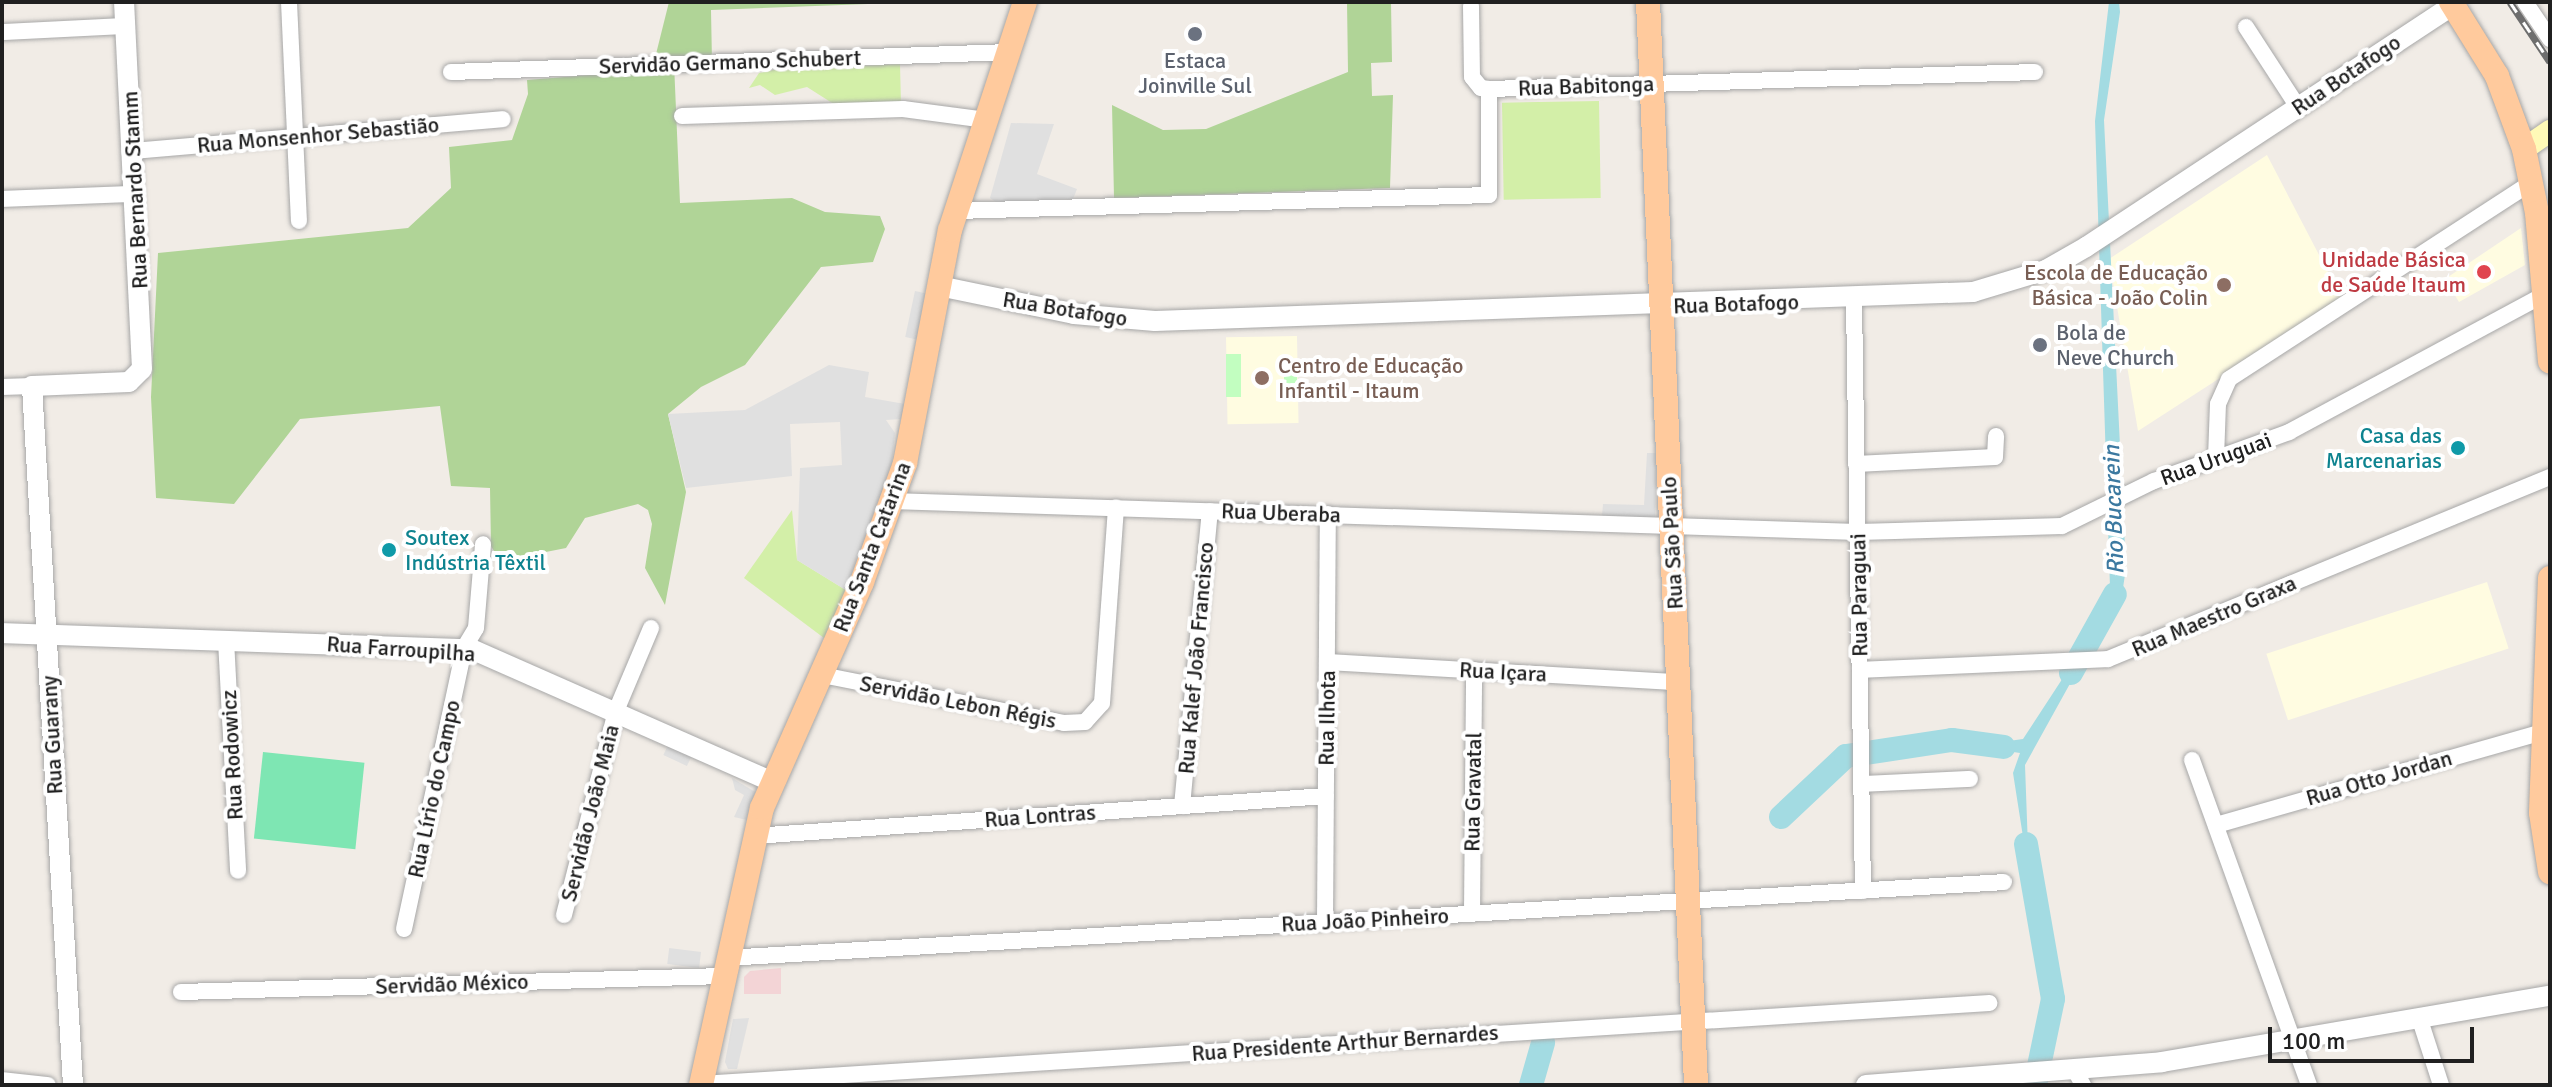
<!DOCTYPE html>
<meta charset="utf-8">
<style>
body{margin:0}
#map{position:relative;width:2552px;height:1087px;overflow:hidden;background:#f1ece6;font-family:Signika,sans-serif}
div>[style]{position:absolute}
.commercial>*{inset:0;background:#f3d4d6}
.education>*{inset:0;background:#fffce1;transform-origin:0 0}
.grass>*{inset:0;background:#d3efa8;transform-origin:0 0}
.forest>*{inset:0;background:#b0d497}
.park>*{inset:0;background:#c2fec0;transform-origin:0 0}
.pitch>*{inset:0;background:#7ee6b3;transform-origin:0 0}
.parking>*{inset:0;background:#e0e0e0;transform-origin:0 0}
.water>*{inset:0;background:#a3dbe2}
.river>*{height:24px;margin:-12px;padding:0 12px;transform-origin:12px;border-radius:12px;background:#a3dbe2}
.roads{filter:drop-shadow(0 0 2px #a7a7a7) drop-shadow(0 0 2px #a7a7a7)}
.minor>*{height:16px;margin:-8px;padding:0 8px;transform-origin:8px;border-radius:8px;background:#fff}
.tertiary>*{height:20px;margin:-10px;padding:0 10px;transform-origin:10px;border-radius:10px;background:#fff}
.secondary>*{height:22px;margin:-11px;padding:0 11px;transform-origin:11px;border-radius:11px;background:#fffab7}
.primary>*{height:24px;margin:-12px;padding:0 12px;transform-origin:12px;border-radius:12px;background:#ffca9d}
.rail>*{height:7px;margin-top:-3.5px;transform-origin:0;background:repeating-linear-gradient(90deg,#fff 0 12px,#6e6e6e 0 24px);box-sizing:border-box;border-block:2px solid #6e6e6e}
.dots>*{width:22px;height:22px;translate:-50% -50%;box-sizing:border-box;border:4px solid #fff;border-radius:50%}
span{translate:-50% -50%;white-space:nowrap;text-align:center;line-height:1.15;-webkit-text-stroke:8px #fff;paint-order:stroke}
.worship-label{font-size:22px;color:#5b616d}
.left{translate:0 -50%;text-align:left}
.street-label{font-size:22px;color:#202020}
.health-label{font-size:22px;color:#be3a42}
.right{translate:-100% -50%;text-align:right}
.education-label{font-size:22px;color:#785e54}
.culture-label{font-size:22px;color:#0d838f}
.water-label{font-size:24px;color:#3c79a0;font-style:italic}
.frame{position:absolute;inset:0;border:4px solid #202020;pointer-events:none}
.scale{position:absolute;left:2268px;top:1027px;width:206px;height:36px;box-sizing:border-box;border:4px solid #202020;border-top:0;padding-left:10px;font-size:24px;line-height:28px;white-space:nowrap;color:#202020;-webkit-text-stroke:6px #fff;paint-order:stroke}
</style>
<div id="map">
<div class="commercial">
<i style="clip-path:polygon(781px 968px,781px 994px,744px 994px,744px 977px,750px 971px)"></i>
</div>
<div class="education">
<i style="clip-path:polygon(2267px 155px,2342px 299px,2138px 431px,2109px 259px)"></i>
<i style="clip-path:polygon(2521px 228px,2525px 265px,2459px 302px,2445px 279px)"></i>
<i style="left:1297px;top:336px;width:87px;height:71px;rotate:89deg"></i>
<i style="left:2487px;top:582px;width:70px;height:232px;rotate:72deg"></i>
</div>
<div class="grass">
<i style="clip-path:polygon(900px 64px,901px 105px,840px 108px,807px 87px,775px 95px,760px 85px,749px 88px,759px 73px,773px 70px)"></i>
<i style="left:1599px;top:101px;width:97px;height:97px;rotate:89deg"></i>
<i style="clip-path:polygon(792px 510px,797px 560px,849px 592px,828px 641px,744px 578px)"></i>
</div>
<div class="forest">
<i style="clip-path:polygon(669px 2px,921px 2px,711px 10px,712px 62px,674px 63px,680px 203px,792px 198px,825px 212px,880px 216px,885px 229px,873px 262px,821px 267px,745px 365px,701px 387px,668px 414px,686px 492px,665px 605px,645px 568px,652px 524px,648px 510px,638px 504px,585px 518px,566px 548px,500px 561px,491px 546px,490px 488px,451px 486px,440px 406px,300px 419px,234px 504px,156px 498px,151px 397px,158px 253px,408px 228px,451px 188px,449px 147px,512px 140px,528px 94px,527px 80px,652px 70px)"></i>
<i style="clip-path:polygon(1347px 2px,1391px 2px,1392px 62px,1371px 63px,1372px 96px,1393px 95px,1390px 188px,1114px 198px,1112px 105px,1163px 130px,1206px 129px,1348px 72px)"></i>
</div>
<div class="park">
<i style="left:1226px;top:354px;width:15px;height:43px"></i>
<i style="left:1284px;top:361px;width:13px;height:35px"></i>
</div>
<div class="pitch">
<i style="left:263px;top:752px;width:102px;height:87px;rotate:6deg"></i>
</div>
<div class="parking">
<i style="clip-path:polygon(1011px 123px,1054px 124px,1037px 174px,1077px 189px,1073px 199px,996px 202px,990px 198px)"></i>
<i style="left:915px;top:291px;width:14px;height:47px;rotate:12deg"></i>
<i style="clip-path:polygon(829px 365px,869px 372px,865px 397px,905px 404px,902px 419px,886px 420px,895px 433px,891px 471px,849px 592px,797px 560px,800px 468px,842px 465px,840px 422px,790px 424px,792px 476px,686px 488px,668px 414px,745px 410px)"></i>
<i style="clip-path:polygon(1647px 453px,1657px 453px,1655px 518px,1602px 516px,1603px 504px,1644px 505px)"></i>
<i style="left:668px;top:745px;width:26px;height:11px;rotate:25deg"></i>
<i style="clip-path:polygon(732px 778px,757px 793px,747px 820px,734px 817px,744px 795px,735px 790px)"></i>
<i style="left:701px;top:952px;width:16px;height:32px;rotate:97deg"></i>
<i style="clip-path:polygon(749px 1018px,737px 1069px,728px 1069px,725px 1062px,733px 1019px)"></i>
</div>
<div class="water">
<i style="clip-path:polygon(2109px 2px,2119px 2px,2120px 12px,2104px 120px,2126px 568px,2123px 588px,2025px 765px,2029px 875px,2013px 773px,2020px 753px,1973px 746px,2023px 739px,2089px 638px,2110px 587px,2095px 121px)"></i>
</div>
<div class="river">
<i style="left:2071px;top:673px;width:90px;rotate:-60.9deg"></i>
<i style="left:1781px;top:817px;width:89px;rotate:-43.2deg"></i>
<i style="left:1846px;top:756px;width:107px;rotate:-8.6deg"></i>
<i style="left:1952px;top:740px;width:52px;rotate:7.7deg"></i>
<i style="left:2026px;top:844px;width:157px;rotate:80.1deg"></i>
<i style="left:2053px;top:999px;width:88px;rotate:101.8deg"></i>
<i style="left:1531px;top:1085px;width:44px;rotate:-74.1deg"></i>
</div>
<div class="roads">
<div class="minor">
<i style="left:289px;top:2px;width:219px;rotate:87.4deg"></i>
<i style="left:2525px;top:2px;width:45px;rotate:56deg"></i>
<i style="left:1471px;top:6px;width:71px;rotate:89.2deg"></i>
<i style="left:1472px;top:77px;width:14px;rotate:51deg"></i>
<i style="left:1481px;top:88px;width:8px;rotate:7deg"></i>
<i style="left:2246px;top:27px;width:95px;rotate:57deg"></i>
<i style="left:2px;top:32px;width:124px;rotate:-2.8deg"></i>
<i style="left:451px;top:72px;width:558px;rotate:-2.05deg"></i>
<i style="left:682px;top:116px;width:221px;rotate:-1.8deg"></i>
<i style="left:903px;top:109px;width:84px;rotate:7.5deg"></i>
<i style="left:132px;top:151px;width:372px;rotate:-4.9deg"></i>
<i style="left:2px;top:199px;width:133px;rotate:-2.2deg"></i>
<i style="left:956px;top:211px;width:533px;rotate:-1.72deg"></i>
<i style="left:1489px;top:195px;width:106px;rotate:-90deg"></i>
<i style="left:1489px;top:89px;width:546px;rotate:-1.78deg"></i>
<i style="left:1854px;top:300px;width:591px;rotate:89.13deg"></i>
<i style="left:2px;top:387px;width:30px;rotate:-2deg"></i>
<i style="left:2216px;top:458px;width:54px;rotate:-87.9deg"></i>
<i style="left:2218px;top:404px;width:27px;rotate:-66deg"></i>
<i style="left:2229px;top:379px;width:361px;rotate:-33deg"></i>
<i style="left:1856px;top:464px;width:139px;rotate:-2.9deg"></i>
<i style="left:1995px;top:457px;width:21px;rotate:-87deg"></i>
<i style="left:891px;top:501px;width:967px;rotate:1.84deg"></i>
<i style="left:1858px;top:532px;width:204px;rotate:-1.7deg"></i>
<i style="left:2062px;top:526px;width:102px;rotate:-26.1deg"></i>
<i style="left:2154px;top:481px;width:144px;rotate:-19.9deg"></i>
<i style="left:2289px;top:432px;width:291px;rotate:-28.3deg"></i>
<i style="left:226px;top:640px;width:231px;rotate:87deg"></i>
<i style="left:1327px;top:662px;width:352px;rotate:3.3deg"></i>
<i style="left:1860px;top:670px;width:248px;rotate:-2.5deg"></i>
<i style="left:2108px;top:659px;width:478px;rotate:-22.4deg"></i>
<i style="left:822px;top:675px;width:247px;rotate:11.2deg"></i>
<i style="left:1064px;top:723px;width:21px;rotate:-3deg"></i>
<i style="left:1085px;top:722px;width:25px;rotate:-48deg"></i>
<i style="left:1102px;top:703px;width:196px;rotate:-85.9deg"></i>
<i style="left:2192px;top:760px;width:345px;rotate:70.2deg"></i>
<i style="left:1862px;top:784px;width:108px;rotate:-2.7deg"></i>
<i style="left:1182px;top:806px;width:296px;rotate:-84.6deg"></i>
<i style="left:2216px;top:825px;width:339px;rotate:-15.9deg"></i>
<i style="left:754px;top:836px;width:573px;rotate:-4deg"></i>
<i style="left:1472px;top:914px;width:244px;rotate:-89.5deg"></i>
<i style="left:564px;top:915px;width:211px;rotate:-75.7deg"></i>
<i style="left:616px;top:711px;width:90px;rotate:-67.1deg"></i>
<i style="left:1325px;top:922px;width:408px;rotate:-89.6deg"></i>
<i style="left:404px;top:929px;width:287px;rotate:-77.9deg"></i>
<i style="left:464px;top:648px;width:23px;rotate:-59deg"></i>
<i style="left:476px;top:628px;width:84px;rotate:-85.2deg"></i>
<i style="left:726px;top:958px;width:1280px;rotate:-3.4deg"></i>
<i style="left:181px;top:992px;width:542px;rotate:-1.69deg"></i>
<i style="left:2420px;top:1020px;width:68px;rotate:72.1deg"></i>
<i style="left:2076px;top:1072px;width:15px;rotate:62deg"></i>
<i style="left:2px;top:1080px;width:46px;rotate:6.2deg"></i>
<i style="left:701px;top:1084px;width:1291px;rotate:-3.6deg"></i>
</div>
<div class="tertiary">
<i style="left:939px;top:286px;width:138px;rotate:11.7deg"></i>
<i style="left:1074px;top:314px;width:81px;rotate:4.9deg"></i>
<i style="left:1155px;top:321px;width:819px;rotate:-2.03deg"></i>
<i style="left:1973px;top:292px;width:76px;rotate:-16.8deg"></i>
<i style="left:2046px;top:270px;width:46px;rotate:-29.9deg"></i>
<i style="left:2086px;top:247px;width:440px;rotate:-33.4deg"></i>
<i style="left:2px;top:633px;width:469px;rotate:2deg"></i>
<i style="left:471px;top:649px;width:330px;rotate:23.8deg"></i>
<i style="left:73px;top:1085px;width:700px;rotate:-93.36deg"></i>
<i style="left:32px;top:386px;width:97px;rotate:-2.4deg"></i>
<i style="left:129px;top:382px;width:18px;rotate:-45deg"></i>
<i style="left:142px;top:369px;width:367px;rotate:-92.8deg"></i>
<i style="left:1866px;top:1085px;width:297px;rotate:-4.4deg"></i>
<i style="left:2162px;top:1062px;width:394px;rotate:-9.7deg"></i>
</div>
<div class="secondary">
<i style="left:2524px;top:149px;width:32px;rotate:-35deg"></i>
</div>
<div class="primary">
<i style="left:1648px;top:2px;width:1084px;rotate:87.46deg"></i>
<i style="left:2451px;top:2px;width:87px;rotate:58.1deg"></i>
<i style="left:2497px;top:76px;width:78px;rotate:69.7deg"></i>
<i style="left:2524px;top:149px;width:65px;rotate:78.5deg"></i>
<i style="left:2537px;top:213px;width:149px;rotate:85deg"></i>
<i style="left:2550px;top:578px;width:235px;rotate:92.2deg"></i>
<i style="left:2541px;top:813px;width:60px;rotate:81.3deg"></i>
<i style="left:701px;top:1085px;width:284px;rotate:-77.6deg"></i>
<i style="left:762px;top:808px;width:247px;rotate:-66.1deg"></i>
<i style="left:862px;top:582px;width:127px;rotate:-70.1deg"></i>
<i style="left:905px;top:463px;width:237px;rotate:-79.1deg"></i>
<i style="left:950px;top:230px;width:240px;rotate:-71.8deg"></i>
</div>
</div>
<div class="rail">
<i style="left:2510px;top:2px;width:72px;rotate:56.3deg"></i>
</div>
<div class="dots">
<i style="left:1195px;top:34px;background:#6b7280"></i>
<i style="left:2484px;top:272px;background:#e0444e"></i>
<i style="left:2224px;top:285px;background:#8d6e63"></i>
<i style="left:2040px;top:345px;background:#6b7280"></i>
<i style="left:1262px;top:378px;background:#8d6e63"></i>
<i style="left:2458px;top:448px;background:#0f9aa8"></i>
<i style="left:389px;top:550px;background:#0f9aa8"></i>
</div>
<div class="worship-label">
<span style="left:1195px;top:73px">Estaca<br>Joinville Sul</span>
<span class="left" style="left:2056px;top:345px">Bola de<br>Neve Church</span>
</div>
<div class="street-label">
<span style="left:730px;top:62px;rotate:-2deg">Servidão Germano Schubert</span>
<span style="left:2346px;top:75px;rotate:-34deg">Rua Botafogo</span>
<span style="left:1586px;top:86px;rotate:-2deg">Rua Babitonga</span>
<span style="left:318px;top:135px;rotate:-5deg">Rua Monsenhor Sebastião</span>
<span style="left:135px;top:190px;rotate:-93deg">Rua Bernardo Stamm</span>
<span style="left:1736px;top:304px;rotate:-2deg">Rua Botafogo</span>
<span style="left:1065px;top:309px;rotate:9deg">Rua Botafogo</span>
<span style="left:2216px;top:459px;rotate:-20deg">Rua Uruguai</span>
<span style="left:1281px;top:513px;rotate:2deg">Rua Uberaba</span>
<span style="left:1672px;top:543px;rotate:-93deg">Rua São Paulo</span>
<span style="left:872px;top:547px;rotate:-69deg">Rua Santa Catarina</span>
<span style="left:1859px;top:595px;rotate:-91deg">Rua Paraguai</span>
<span style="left:2214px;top:616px;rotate:-23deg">Rua Maestro Graxa</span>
<span style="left:401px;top:649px;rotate:4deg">Rua Farroupilha</span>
<span style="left:1196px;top:658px;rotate:-85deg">Rua Kalef João Francisco</span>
<span style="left:1503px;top:672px;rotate:3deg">Rua Içara</span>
<span style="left:958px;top:702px;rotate:11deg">Servidão Lebon Régis</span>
<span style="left:1327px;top:718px;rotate:-89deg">Rua Ilhota</span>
<span style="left:52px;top:735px;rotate:-93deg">Rua Guarany</span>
<span style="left:232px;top:755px;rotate:-93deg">Rua Rodowicz</span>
<span style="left:2379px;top:778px;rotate:-16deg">Rua Otto Jordan</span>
<span style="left:434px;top:789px;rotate:-78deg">Rua Lírio do Campo</span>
<span style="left:1473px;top:792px;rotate:-89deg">Rua Gravatal</span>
<span style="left:590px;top:813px;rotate:-76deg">Servidão João Maia</span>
<span style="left:1040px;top:816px;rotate:-4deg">Rua Lontras</span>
<span style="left:1365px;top:920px;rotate:-3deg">Rua João Pinheiro</span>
<span style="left:452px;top:984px;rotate:-2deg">Servidão México</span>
<span style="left:1345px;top:1043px;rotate:-4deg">Rua Presidente Arthur Bernardes</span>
</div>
<div class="health-label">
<span class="right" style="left:2466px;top:272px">Unidade Básica<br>de Saúde Itaum</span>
</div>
<div class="education-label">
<span class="right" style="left:2208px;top:285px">Escola de Educação<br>Básica - João Colin</span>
<span class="left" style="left:1278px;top:378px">Centro de Educação<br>Infantil - Itaum</span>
</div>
<div class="culture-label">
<span class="right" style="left:2442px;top:448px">Casa das<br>Marcenarias</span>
<span class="left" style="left:405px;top:550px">Soutex<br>Indústria Têxtil</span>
</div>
<div class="water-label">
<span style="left:2114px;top:510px;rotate:-92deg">Rio Bucarein</span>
</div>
<div class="frame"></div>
<div class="scale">100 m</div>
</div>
